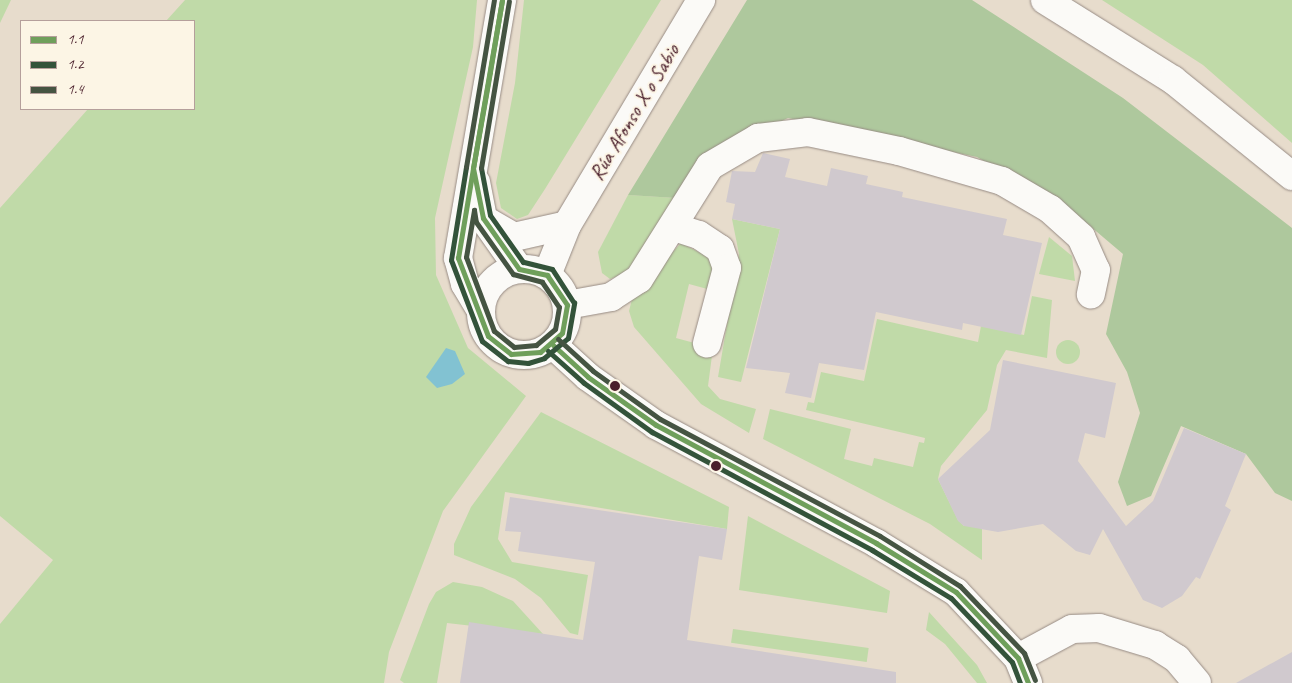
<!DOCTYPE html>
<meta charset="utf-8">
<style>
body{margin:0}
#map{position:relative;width:1292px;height:683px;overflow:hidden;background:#e7dccc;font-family:Caveat,sans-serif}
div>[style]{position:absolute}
.green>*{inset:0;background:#c0daa8;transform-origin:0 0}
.round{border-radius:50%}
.forest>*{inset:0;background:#aec89d}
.water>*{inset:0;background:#82c2d2}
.building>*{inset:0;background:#d0c9ce}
.roads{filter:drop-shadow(0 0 1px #978b84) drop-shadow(0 0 1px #978b84)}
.minor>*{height:28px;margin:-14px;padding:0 14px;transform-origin:14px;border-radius:14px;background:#fbfaf7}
.minor>.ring{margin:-14px;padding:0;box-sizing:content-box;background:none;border:28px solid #fbfaf7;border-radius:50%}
.highway>*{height:28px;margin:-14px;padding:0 14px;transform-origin:14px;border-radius:14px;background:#fbfaf7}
.bus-1>*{height:5px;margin:-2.5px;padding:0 2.5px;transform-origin:2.5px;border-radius:2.5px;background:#6f9f5b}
.bus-2>*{height:5px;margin:-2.5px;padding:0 2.5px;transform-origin:2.5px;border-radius:2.5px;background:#33533a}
.bus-3>*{height:5px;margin:-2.5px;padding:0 2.5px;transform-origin:2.5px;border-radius:2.5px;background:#455442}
.dots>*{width:14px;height:14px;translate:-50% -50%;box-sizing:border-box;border:2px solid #fcf5e5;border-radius:50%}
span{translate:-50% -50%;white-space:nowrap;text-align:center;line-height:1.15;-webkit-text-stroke:4px #fcf5e5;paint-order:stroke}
.street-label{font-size:21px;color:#4a1f2b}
.legend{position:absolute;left:20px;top:20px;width:175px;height:90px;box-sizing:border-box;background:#fcf5e5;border:1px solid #b59f9b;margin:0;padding:6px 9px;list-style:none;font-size:15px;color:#4a1f2b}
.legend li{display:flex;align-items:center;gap:10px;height:25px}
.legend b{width:25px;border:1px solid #b59f9b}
</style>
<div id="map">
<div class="green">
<i style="clip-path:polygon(0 0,11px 0,0 23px)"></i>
<i style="clip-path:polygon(185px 0,477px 0,473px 47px,435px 218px,436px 275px,468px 348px,526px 396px,443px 511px,389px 652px,384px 683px,0 683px,0 624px,53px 560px,0 516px,0 208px,88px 109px,194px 109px,194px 21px,166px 21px)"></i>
<i style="clip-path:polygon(524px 0,661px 0,545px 189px,528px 215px,517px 219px,501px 208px,496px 183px,515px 83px)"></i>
<i style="clip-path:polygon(1102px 0,1292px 0,1292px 143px,1203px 65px)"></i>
<i style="clip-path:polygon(628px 195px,676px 198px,636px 269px,610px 279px,602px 273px,598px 252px)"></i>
<i style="clip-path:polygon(732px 219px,780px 229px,741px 382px,718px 377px,739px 254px)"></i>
<i style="clip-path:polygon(1049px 237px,1072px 256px,1075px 281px,1039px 274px)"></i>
<i style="clip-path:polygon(681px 243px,718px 262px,711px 290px,689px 284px,676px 338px,713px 348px,708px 386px,720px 399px,756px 409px,749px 433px,701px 404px,634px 327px,629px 311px,633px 295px)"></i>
<i style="clip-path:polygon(1032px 296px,1052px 300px,1047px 358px,1006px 350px,997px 365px,987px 410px,941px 466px,938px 479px,958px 520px,964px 526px,982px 526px,982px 560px,930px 524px,763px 439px,770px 409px,851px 429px,844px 459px,872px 466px,874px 458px,913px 467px,919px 442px,924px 443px,925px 438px,806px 410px,808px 402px,814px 403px,821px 372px,864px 381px,877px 319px,978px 342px,981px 326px,1024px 335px)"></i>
<i class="round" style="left:1056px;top:340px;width:24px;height:24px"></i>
<i style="clip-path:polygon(541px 412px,729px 507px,727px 529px,505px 492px,498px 539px,512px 562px,588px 575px,578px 635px,570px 633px,541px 598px,515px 579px,454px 555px,454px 544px,471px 507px)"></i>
<i style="clip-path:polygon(748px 516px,890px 591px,887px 613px,739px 590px)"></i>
<i style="clip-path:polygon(453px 582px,482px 587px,513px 601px,543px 634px,447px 623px,437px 683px,404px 683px,400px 680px,429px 604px,436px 592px)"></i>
<i style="clip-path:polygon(929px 612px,977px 665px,987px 683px,977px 683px,945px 644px,926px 630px)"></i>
<i style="left:733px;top:629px;width:137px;height:14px;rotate:8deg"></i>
</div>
<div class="forest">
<i style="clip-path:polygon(747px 0,972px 0,1123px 98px,1292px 228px,1292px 501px,1275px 493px,1246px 454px,1181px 426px,1151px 496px,1127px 506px,1118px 482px,1140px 413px,1127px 372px,1106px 334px,1123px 254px,1077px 215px,977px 157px,788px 118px,696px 162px,676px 198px,628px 195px)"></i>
</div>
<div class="water">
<i style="clip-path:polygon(446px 348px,455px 351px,465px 374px,452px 384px,437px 388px,426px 377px)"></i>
</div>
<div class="building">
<i style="clip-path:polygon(763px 153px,790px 159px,785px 177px,827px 186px,831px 168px,868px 176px,866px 184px,903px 192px,902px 197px,1007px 219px,1003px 235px,1042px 243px,1021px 335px,963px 323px,962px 330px,876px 312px,864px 370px,819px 363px,811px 398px,785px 393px,790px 373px,746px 368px,780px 229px,732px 219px,735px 204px,726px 202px,732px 171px,755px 172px)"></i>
<i style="clip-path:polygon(1003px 360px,1116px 383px,1105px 438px,1085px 433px,1078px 461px,1126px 526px,1153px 501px,1184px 428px,1246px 454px,1225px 506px,1231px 510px,1200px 579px,1196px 577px,1182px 596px,1162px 608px,1143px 600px,1103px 529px,1090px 555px,1076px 551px,1043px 524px,998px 532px,964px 526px,958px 521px,938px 479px,990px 430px)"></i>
<i style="clip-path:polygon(510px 497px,727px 529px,722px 560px,699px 556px,687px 640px,896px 672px,896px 683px,460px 683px,469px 622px,583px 640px,595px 562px,518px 551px,521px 532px,505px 531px)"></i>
<i style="clip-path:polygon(1292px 652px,1292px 683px,1236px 683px)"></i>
</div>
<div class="roads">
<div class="minor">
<i style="left:476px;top:182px;width:37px;rotate:79deg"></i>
<i style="left:483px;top:218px;width:62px;rotate:54.8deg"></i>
<i style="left:485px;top:220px;width:34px;rotate:30deg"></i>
<i style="left:514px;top:237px;width:54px;rotate:-12.8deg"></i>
<i style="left:674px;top:227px;width:26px;rotate:18deg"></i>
<i style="left:699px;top:235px;width:25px;rotate:34deg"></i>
<i style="left:720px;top:249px;width:20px;rotate:70deg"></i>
<i style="left:727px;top:268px;width:78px;rotate:104.9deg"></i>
<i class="ring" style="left:481px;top:269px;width:58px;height:58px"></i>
<i style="left:547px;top:275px;width:54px;rotate:-68.2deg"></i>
<i style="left:567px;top:225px;width:262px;rotate:-59.2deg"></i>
<i style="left:567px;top:305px;width:45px;rotate:-10.3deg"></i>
<i style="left:611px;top:297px;width:33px;rotate:-33deg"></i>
<i style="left:639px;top:279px;width:133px;rotate:-57.9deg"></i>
<i style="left:710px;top:166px;width:56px;rotate:-30.3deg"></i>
<i style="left:758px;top:138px;width:50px;rotate:-6.8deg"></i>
<i style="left:808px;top:132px;width:93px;rotate:11.8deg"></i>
<i style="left:899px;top:151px;width:107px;rotate:16.2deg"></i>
<i style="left:1002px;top:181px;width:56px;rotate:30.3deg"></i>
<i style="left:1050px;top:209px;width:42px;rotate:42.1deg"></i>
<i style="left:1081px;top:237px;width:36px;rotate:66deg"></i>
<i style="left:1096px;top:270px;width:25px;rotate:102deg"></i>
<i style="left:480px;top:309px;width:29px;rotate:-121deg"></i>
<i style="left:465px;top:284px;width:27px;rotate:-105deg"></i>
<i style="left:458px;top:258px;width:262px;rotate:-80.3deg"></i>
<i style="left:553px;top:345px;width:47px;rotate:42.4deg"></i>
<i style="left:588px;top:377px;width:83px;rotate:35.2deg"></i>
<i style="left:656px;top:425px;width:250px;rotate:28.2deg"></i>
<i style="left:876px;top:543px;width:94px;rotate:31.5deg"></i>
<i style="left:956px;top:592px;width:91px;rotate:46.8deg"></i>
<i style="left:1018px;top:658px;width:27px;rotate:68deg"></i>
<i style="left:1018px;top:658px;width:61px;rotate:-28.2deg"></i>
<i style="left:1072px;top:629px;width:27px;rotate:-2deg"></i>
<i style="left:1099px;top:628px;width:59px;rotate:16.9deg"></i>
<i style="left:1155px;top:645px;width:26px;rotate:32deg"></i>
<i style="left:1177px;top:659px;width:31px;rotate:50deg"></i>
</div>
<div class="highway">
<i style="left:1045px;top:0;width:151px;rotate:32deg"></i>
<i style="left:1173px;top:80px;width:153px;rotate:38.9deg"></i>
</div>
</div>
<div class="bus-1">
<i style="left:502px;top:0;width:73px;rotate:99.5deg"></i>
<i style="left:490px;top:72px;width:97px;rotate:100deg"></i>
<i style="left:473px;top:168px;width:170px;rotate:-80.2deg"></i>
<i style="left:473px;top:168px;width:51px;rotate:78.7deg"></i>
<i style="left:483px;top:218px;width:62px;rotate:54.8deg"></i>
<i style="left:519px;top:269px;width:29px;rotate:12deg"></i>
<i style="left:547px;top:275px;width:36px;rotate:56deg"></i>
<i style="left:567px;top:305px;width:28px;rotate:100deg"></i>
<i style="left:562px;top:333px;width:29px;rotate:139deg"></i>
<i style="left:540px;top:352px;width:29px;rotate:176deg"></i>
<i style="left:511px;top:354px;width:29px;rotate:-142deg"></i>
<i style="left:488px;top:336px;width:84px;rotate:-111deg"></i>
<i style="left:458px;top:258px;width:91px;rotate:-80.5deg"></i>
<i style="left:553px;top:345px;width:47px;rotate:42.4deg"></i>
<i style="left:588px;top:377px;width:83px;rotate:35.2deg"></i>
<i style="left:656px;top:425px;width:250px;rotate:28.2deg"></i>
<i style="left:876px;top:543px;width:94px;rotate:31.5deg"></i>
<i style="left:956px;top:592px;width:91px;rotate:46.8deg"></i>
<i style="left:1018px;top:658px;width:27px;rotate:68deg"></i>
</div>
<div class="bus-2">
<i style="left:466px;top:167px;width:94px;rotate:99.2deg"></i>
<i style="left:451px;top:260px;width:87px;rotate:69.1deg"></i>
<i style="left:482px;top:341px;width:33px;rotate:38deg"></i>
<i style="left:508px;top:361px;width:20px;rotate:6deg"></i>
<i style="left:528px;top:363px;width:17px;rotate:-17deg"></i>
<i style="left:544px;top:358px;width:31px;rotate:-40deg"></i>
<i style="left:568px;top:338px;width:36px;rotate:-80deg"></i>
<i style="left:574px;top:303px;width:40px;rotate:-122.9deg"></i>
<i style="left:552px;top:269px;width:30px;rotate:-166deg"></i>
<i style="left:523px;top:262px;width:57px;rotate:-125.1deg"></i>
<i style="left:490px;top:215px;width:48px;rotate:-100.8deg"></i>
<i style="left:548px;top:351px;width:48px;rotate:41.6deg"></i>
<i style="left:584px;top:383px;width:84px;rotate:35.8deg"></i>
<i style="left:652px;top:432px;width:250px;rotate:28.2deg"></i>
<i style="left:872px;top:550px;width:92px;rotate:31.3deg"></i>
<i style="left:951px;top:598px;width:88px;rotate:46.4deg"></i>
<i style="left:1012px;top:662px;width:22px;rotate:69deg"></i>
</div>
<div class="bus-3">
<i style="left:466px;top:167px;width:169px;rotate:-80.5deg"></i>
<i style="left:481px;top:168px;width:169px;rotate:-80.5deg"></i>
<i style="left:474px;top:210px;width:12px;rotate:81deg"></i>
<i style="left:476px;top:222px;width:64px;rotate:54.6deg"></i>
<i style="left:513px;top:274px;width:30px;rotate:15deg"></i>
<i style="left:542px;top:282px;width:30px;rotate:56deg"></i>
<i style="left:559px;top:307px;width:22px;rotate:100deg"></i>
<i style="left:555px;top:329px;width:25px;rotate:140deg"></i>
<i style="left:536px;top:345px;width:22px;rotate:175deg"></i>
<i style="left:514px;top:347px;width:26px;rotate:-141deg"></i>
<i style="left:494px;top:331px;width:79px;rotate:-110.7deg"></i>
<i style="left:466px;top:257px;width:48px;rotate:-80.3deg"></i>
<i style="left:558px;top:339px;width:47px;rotate:42.4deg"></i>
<i style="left:593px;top:371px;width:82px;rotate:35.6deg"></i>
<i style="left:660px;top:419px;width:249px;rotate:28deg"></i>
<i style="left:880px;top:536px;width:94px;rotate:32deg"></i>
<i style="left:960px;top:586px;width:93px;rotate:46.3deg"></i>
<i style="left:1024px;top:653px;width:29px;rotate:68deg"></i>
</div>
<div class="dots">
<i style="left:615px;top:386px;background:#4a1f2b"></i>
<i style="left:716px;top:466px;background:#4a1f2b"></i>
</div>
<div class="street-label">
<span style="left:634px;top:112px;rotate:-59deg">Rúa Afonso X o Sabio</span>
</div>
<ul class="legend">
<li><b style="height:6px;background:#6f9f5b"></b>1.1</li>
<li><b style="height:6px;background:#33533a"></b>1.2</li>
<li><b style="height:6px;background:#455442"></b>1.4</li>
</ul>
</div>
